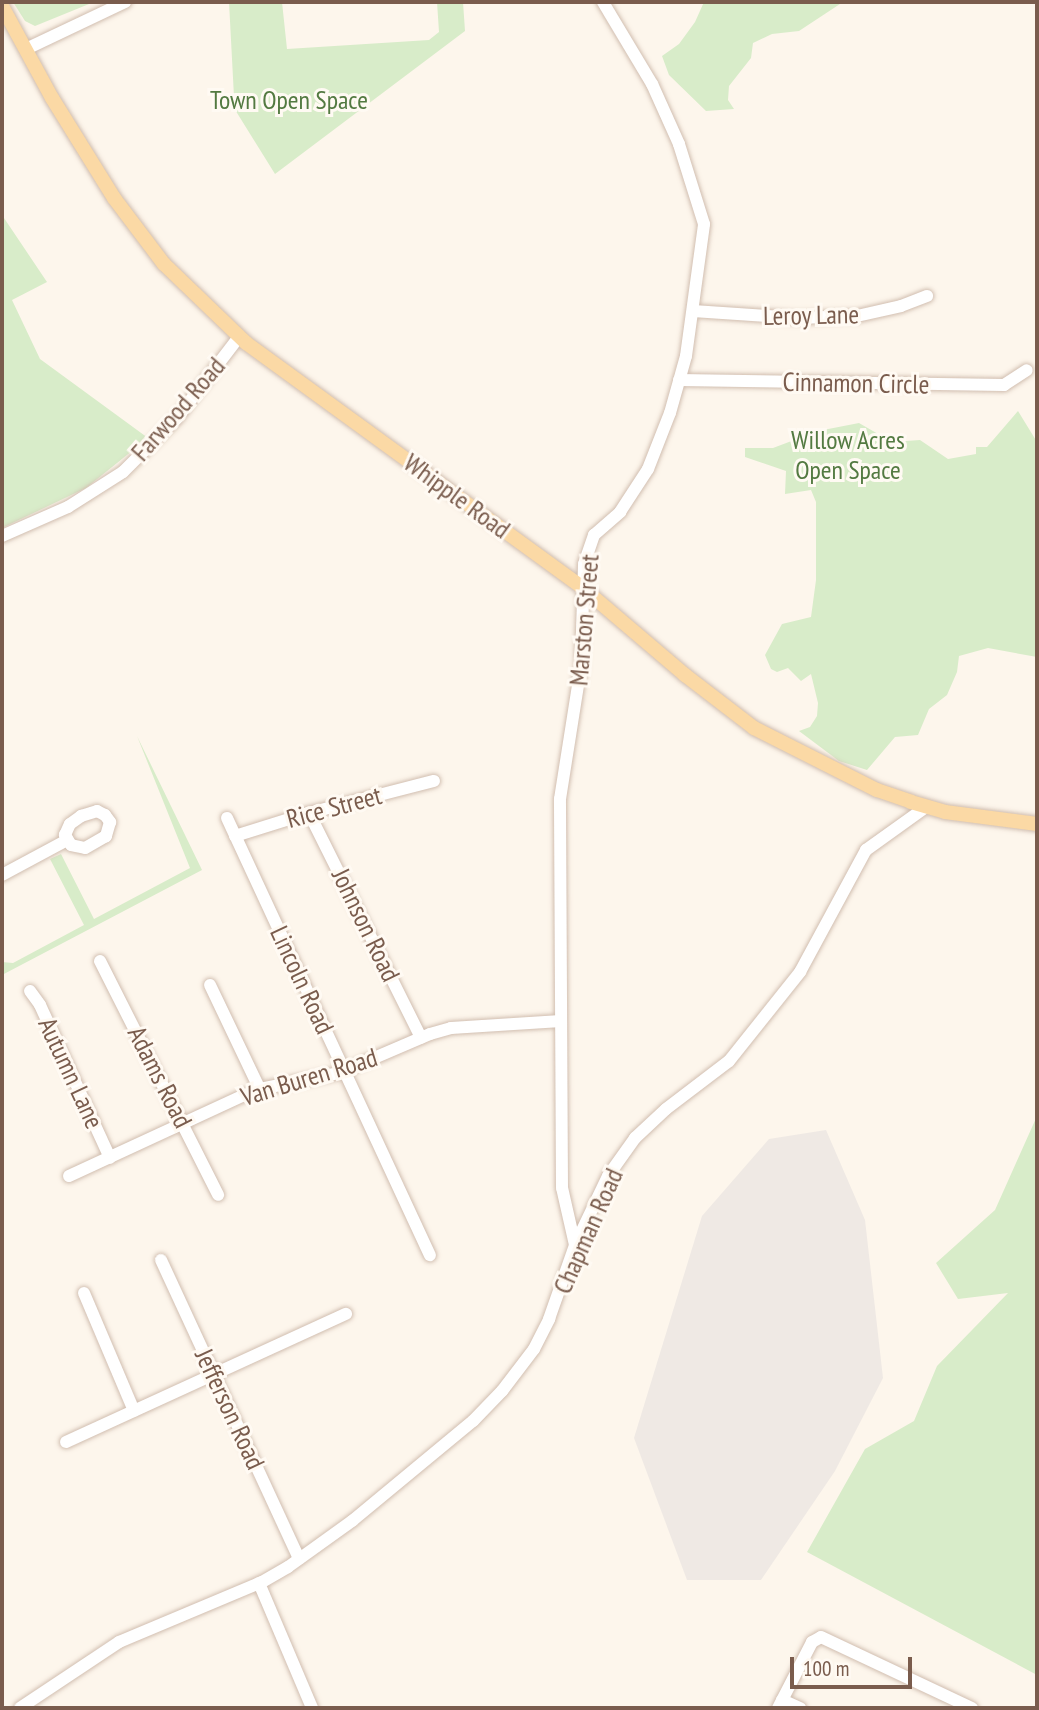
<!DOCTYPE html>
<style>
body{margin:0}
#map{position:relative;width:1039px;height:1710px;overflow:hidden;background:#fdf6ec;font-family:"PT Sans Narrow",sans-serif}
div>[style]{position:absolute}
.industrial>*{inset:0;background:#efe9e4}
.green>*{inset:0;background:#d8ecc9}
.roads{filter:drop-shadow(0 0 2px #d1beb0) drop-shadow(0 0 2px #d1beb0)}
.minor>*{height:12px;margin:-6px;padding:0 6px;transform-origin:6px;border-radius:6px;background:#fff}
.major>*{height:14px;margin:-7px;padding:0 7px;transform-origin:7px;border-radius:7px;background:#fbd9a5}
span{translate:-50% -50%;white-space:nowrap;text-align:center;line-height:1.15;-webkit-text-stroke:6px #fffaf3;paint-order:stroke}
.park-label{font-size:26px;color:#537a41}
.street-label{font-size:26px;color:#7a5c4d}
.frame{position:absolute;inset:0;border:4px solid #7a5c4d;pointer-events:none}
.scale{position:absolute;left:790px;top:1657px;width:122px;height:32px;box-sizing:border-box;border:4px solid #7a5c4d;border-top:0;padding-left:9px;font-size:21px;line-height:24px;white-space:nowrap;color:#7a5c4d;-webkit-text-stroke:5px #fffaf3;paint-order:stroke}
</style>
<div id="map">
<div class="industrial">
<i style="clip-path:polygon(826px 1130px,865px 1220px,883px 1378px,835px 1471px,761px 1580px,687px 1580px,634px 1438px,702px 1216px,769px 1139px)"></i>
</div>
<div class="green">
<i style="clip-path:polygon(13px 2px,94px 2px,35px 26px,25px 21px)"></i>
<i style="clip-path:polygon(229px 2px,282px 2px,287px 49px,429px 40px,439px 32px,437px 2px,463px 2px,465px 31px,275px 174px,229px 100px,234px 97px)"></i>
<i style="clip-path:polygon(704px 2px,843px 2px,799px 31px,772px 34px,753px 43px,751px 58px,729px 86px,728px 100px,734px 109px,706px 111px,669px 75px,662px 56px,679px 44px,695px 22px)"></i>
<i style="clip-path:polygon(2px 215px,47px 282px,12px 300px,40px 359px,148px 438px,86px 488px,2px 528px)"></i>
<i style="clip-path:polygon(1018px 411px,1037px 442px,1037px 657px,988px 648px,959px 656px,957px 672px,947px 695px,929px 709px,918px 735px,895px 737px,867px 770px,839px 761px,799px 731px,810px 727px,817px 716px,818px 703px,811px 674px,801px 681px,788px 668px,777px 672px,771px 669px,765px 655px,782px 624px,811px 617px,816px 580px,816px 502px,811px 490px,785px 494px,786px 471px,745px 457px,745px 448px,773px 448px,818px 431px,859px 423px,892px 442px,920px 440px,948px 459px,976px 454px,976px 447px,987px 447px)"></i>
<i style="clip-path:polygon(137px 736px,202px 870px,2px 975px,2px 962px,13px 963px,84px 925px,50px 859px,61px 854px,94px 919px,190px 868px)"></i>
<i style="clip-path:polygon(1037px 1116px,1037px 1675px,807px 1552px,865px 1449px,914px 1421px,937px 1366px,1008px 1293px,958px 1299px,936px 1263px,995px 1210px)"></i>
</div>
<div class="roads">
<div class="minor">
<i style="left:26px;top:49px;width:110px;rotate:-25.4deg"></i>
<i style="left:693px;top:311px;width:104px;rotate:3.9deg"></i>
<i style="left:797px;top:318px;width:60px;rotate:-1.9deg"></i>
<i style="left:857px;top:316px;width:45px;rotate:-12.8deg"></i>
<i style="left:901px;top:306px;width:28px;rotate:-21deg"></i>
<i style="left:679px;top:380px;width:325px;rotate:0.9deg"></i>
<i style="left:1004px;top:385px;width:27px;rotate:-33deg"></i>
<i style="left:2px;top:536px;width:72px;rotate:-23.7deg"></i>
<i style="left:68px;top:507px;width:65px;rotate:-32.5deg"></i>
<i style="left:123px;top:472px;width:76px;rotate:-45deg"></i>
<i style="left:177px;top:418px;width:102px;rotate:-52.6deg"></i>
<i style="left:97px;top:811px;width:9px;rotate:27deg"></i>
<i style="left:105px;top:815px;width:9px;rotate:54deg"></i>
<i style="left:110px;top:822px;width:15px;rotate:106deg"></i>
<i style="left:106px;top:836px;width:24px;rotate:150deg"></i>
<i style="left:85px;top:848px;width:14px;rotate:-168deg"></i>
<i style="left:71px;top:845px;width:12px;rotate:-121deg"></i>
<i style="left:65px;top:835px;width:12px;rotate:-66deg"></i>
<i style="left:70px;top:824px;width:14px;rotate:-36deg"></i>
<i style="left:81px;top:816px;width:17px;rotate:-17deg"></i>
<i style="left:309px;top:813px;width:251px;rotate:63.5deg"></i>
<i style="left:227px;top:818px;width:482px;rotate:65.1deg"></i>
<i style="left:235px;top:836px;width:77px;rotate:-17.3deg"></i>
<i style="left:309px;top:813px;width:129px;rotate:-14.4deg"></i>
<i style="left:2px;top:875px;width:74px;rotate:-28.3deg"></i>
<i style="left:100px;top:961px;width:262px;rotate:63.2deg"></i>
<i style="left:210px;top:985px;width:116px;rotate:64.5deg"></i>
<i style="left:30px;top:991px;width:17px;rotate:54deg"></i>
<i style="left:40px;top:1005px;width:168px;rotate:65.4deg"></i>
<i style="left:69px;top:1176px;width:191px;rotate:-24.8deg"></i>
<i style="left:242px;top:1096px;width:24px;rotate:-19deg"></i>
<i style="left:265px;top:1088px;width:76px;rotate:-11.5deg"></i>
<i style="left:339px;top:1073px;width:99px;rotate:-23.2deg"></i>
<i style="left:430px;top:1034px;width:22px;rotate:-16deg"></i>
<i style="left:451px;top:1028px;width:110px;rotate:-3.6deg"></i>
<i style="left:575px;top:1245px;width:58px;rotate:-102.8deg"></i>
<i style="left:562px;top:1188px;width:389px;rotate:-90.3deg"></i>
<i style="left:560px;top:799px;width:134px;rotate:-81deg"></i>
<i style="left:581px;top:667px;width:103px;rotate:-88.3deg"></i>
<i style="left:584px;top:564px;width:31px;rotate:-71deg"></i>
<i style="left:594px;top:535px;width:35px;rotate:-41deg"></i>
<i style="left:620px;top:512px;width:51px;rotate:-56.9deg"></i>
<i style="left:648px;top:469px;width:60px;rotate:-68.6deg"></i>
<i style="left:670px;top:413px;width:59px;rotate:-74.3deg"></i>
<i style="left:686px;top:356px;width:133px;rotate:-82.2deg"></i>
<i style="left:704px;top:224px;width:84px;rotate:-107.4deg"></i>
<i style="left:679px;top:144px;width:66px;rotate:-114.2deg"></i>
<i style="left:652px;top:84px;width:96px;rotate:-120.9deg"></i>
<i style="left:161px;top:1260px;width:329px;rotate:65.2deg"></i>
<i style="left:84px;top:1293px;width:128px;rotate:67deg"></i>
<i style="left:66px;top:1442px;width:308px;rotate:-24.6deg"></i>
<i style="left:259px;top:1583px;width:136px;rotate:67deg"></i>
<i style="left:782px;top:1700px;width:20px;rotate:24deg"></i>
<i style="left:20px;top:1708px;width:119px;rotate:-33.7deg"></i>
<i style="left:119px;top:1642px;width:155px;rotate:-22.8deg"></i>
<i style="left:262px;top:1582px;width:30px;rotate:-30deg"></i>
<i style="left:288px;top:1567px;width:79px;rotate:-35.7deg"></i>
<i style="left:352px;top:1521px;width:157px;rotate:-39.6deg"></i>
<i style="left:473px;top:1421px;width:42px;rotate:-46deg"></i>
<i style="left:502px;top:1391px;width:53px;rotate:-52.7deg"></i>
<i style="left:534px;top:1349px;width:34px;rotate:-63deg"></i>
<i style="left:549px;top:1319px;width:78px;rotate:-70.6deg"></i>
<i style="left:575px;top:1245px;width:76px;rotate:-64.4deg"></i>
<i style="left:608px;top:1176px;width:47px;rotate:-54.6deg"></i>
<i style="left:635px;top:1138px;width:42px;rotate:-43.1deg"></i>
<i style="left:666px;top:1109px;width:79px;rotate:-37.3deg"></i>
<i style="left:729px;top:1061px;width:114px;rotate:-51.4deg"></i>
<i style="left:800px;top:972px;width:139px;rotate:-61.6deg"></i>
<i style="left:866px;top:850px;width:74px;rotate:-35.6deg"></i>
<i style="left:778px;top:1708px;width:74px;rotate:-62.7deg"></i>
<i style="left:812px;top:1642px;width:10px;rotate:-29deg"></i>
<i style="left:821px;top:1637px;width:167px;rotate:25.2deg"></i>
</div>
<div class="major">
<i style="left:2px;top:6px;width:105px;rotate:61.5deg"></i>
<i style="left:52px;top:98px;width:118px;rotate:58.2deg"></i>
<i style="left:114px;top:198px;width:83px;rotate:52.9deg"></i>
<i style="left:164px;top:264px;width:114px;rotate:43.9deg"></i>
<i style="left:246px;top:343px;width:418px;rotate:36deg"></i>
<i style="left:584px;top:589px;width:133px;rotate:40.4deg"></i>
<i style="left:685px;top:675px;width:87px;rotate:37.5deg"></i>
<i style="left:754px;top:728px;width:138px;rotate:26.8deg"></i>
<i style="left:877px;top:790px;width:36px;rotate:19deg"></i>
<i style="left:911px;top:802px;width:35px;rotate:16deg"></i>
<i style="left:945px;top:812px;width:93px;rotate:7.4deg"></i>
</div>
</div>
<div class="park-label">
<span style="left:289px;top:100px">Town Open Space</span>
<span style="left:848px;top:455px">Willow Acres<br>Open Space</span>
</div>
<div class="street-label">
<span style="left:811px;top:315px;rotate:-1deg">Leroy Lane</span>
<span style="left:856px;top:383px;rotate:1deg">Cinnamon Circle</span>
<span style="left:178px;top:409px;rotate:-49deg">Farwood Road</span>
<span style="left:457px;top:496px;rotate:36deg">Whipple Road</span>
<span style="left:584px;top:620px;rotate:-85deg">Marston Street</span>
<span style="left:334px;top:807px;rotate:-15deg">Rice Street</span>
<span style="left:366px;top:925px;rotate:64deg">Johnson Road</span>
<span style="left:302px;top:980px;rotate:65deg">Lincoln Road</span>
<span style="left:71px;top:1073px;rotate:65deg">Autumn Lane</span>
<span style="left:160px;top:1077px;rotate:63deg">Adams Road</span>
<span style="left:309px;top:1077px;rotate:-17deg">Van Buren Road</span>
<span style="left:588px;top:1231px;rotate:-66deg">Chapman Road</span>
<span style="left:230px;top:1409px;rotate:65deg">Jefferson Road</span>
</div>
<div class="frame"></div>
<div class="scale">100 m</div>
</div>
